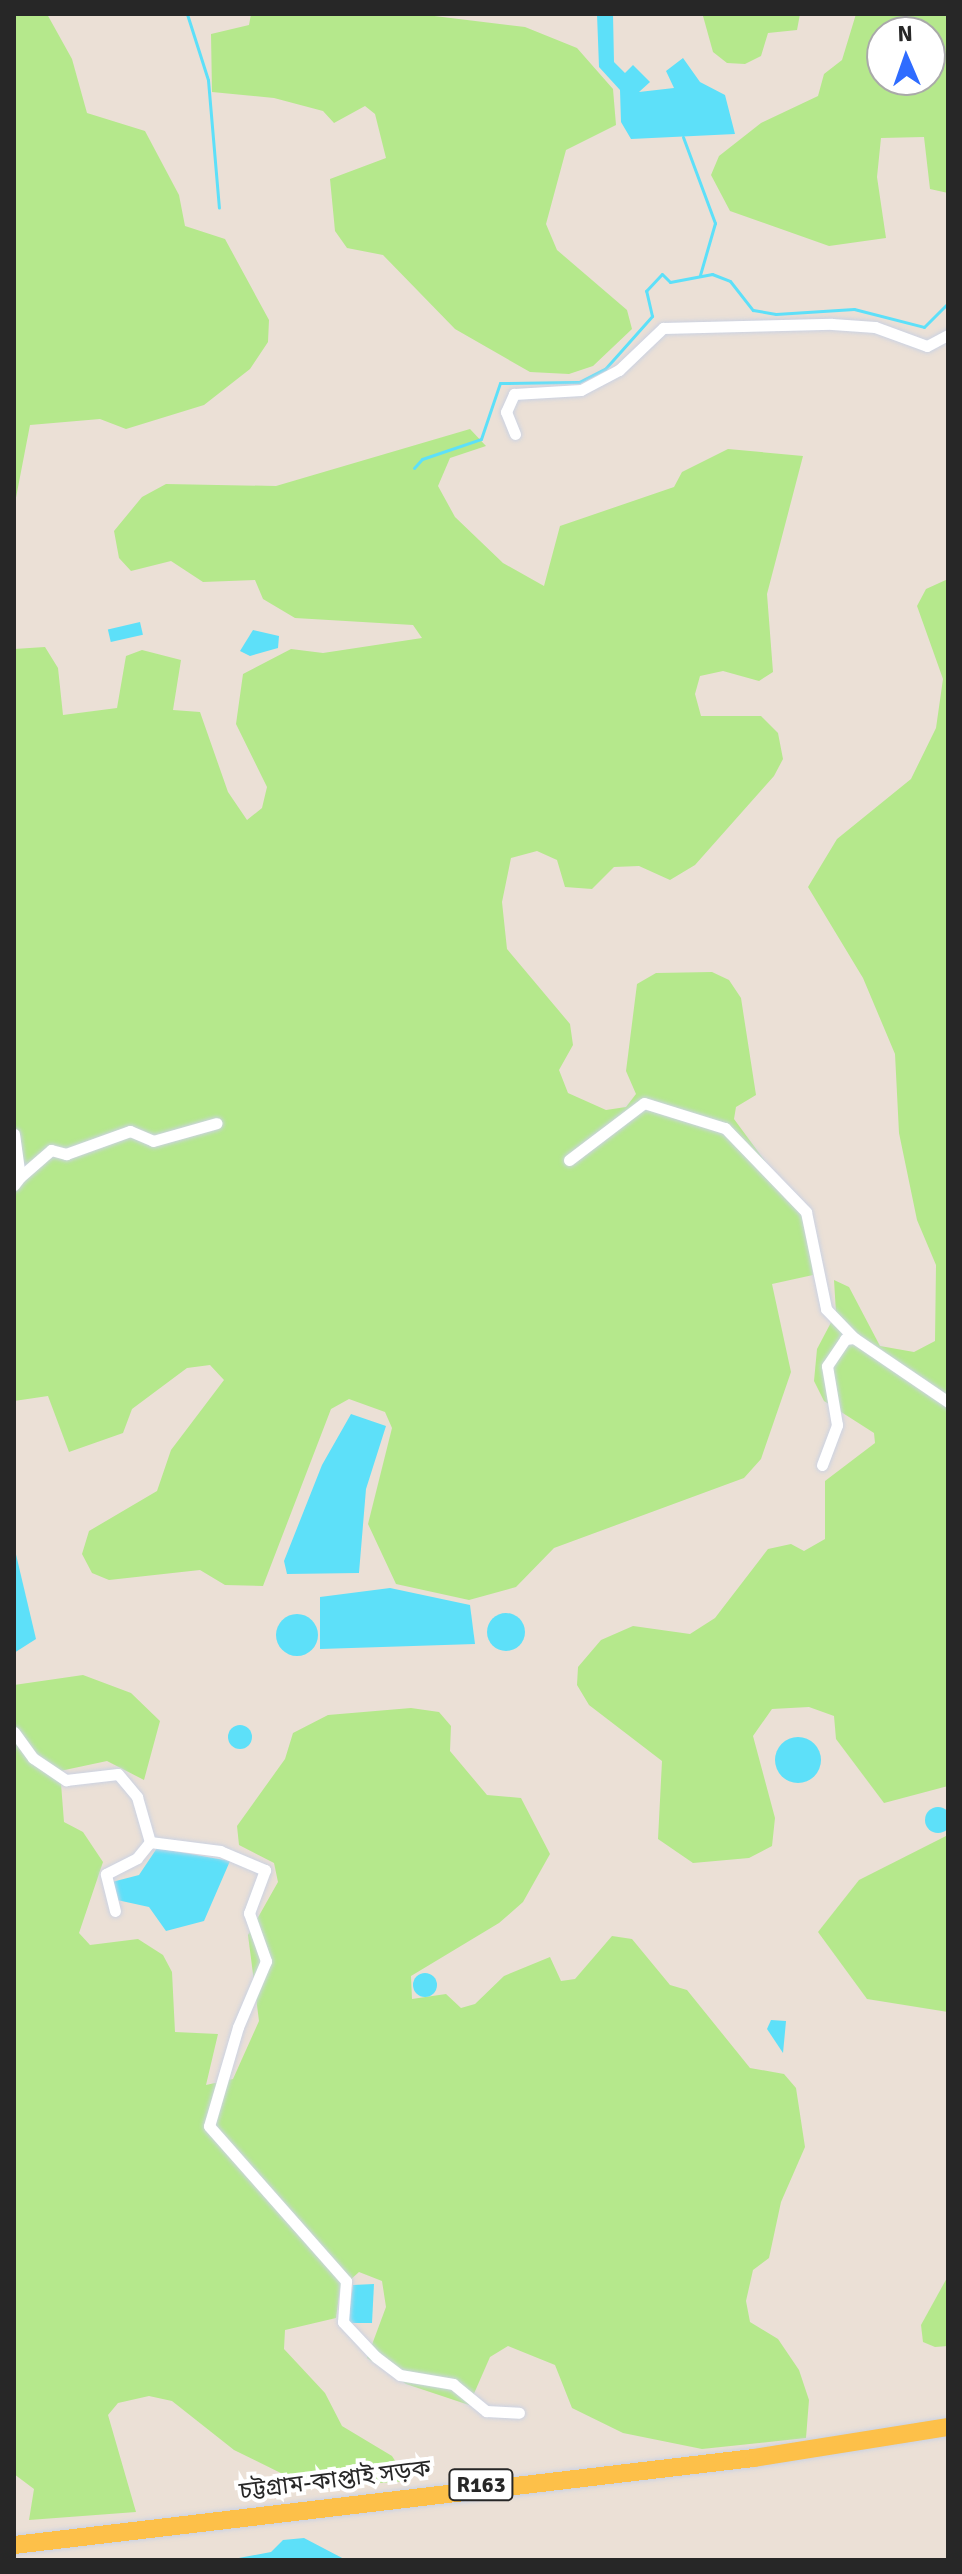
<!DOCTYPE html>
<meta charset="utf-8">
<style>
body{margin:0}
#map{position:relative;width:962px;height:2574px;overflow:hidden;background:#ebe0d6;font-family:Signika,"Noto Sans Bengali",sans-serif}
div>[style]{position:absolute}
.green>*{inset:0;background:#b5e88c}
.water>*{inset:0;background:#5de0f9;transform-origin:0 0}
.round{border-radius:50%}
.stream>*{height:3px;margin:-1.5px;padding:0 1.5px;transform-origin:1.5px;border-radius:1.5px;background:#5de0f9}
.roads{filter:drop-shadow(0 0 2px #cbd2e2) drop-shadow(0 0 2px #cbd2e2)}
.street>*{height:11px;margin:-5.5px;padding:0 5.5px;transform-origin:5.5px;border-radius:5.5px;background:#fff}
.primary>*{height:18px;margin:-9px;padding:0 9px;transform-origin:9px;border-radius:9px;background:#fdc049}
span{translate:-50% -50%;white-space:nowrap;text-align:center;line-height:1.15;-webkit-text-stroke:8px #fff;paint-order:stroke}
.shield-label span{padding:2px 6px;background:#fff;border:2px solid;border-radius:6px;-webkit-text-stroke-width:0}
.shield-label{font-size:22px;color:#272727;font-weight:700}
.street-label{font-size:24px;color:#272727}
.frame{position:absolute;inset:0;border:16px solid #272727;pointer-events:none}
.north{position:absolute;left:866px;top:16px;width:80px;height:80px;box-sizing:border-box;background:#fff;border:2px solid #a9a9a9;border-radius:50%;rotate:358deg;font-size:22px;font-weight:700;line-height:32px;text-align:center;color:#272727}
.north::after{content:'';display:block;margin:auto;width:28px;height:36px;background:#2f6cff;clip-path:polygon(50% 0,100% 100%,50% 72%,0 100%)}
</style>
<div id="map">
<div class="green">
<i style="clip-path:polygon(14px 14px,47px 14px,72px 59px,87px 113px,145px 131px,179px 195px,185px 226px,225px 239px,269px 320px,268px 342px,250px 369px,204px 405px,126px 429px,100px 419px,30px 425px,14px 508px)"></i>
<i style="clip-path:polygon(251px 14px,418px 14px,525px 27px,577px 48px,613px 89px,616px 125px,566px 150px,546px 224px,557px 250px,627px 310px,632px 329px,593px 366px,569px 374px,530px 372px,455px 329px,383px 255px,347px 248px,335px 231px,330px 179px,386px 158px,375px 114px,365px 106px,334px 123px,323px 111px,274px 98px,212px 92px,211px 34px,249px 25px)"></i>
<i style="clip-path:polygon(693px 14px,800px 14px,797px 30px,768px 33px,761px 56px,745px 64px,727px 63px,713px 52px,703px 16px)"></i>
<i style="clip-path:polygon(evenodd,856px 14px,948px 14px,948px 193px,930px 189px,924px 137px,881px 138px,877px 177px,886px 238px,829px 246px,730px 211px,711px 175px,719px 156px,761px 123px,818px 96px,824px 74px,842px 60px,856px 14px,930px 32px,930px 80px,882px 80px,882px 32px,930px 32px)"></i>
<i style="clip-path:polygon(470px 429px,486px 446px,450px 458px,438px 486px,455px 517px,503px 563px,544px 586px,560px 526px,674px 487px,682px 472px,728px 449px,803px 456px,767px 594px,773px 672px,759px 681px,723px 671px,700px 676px,695px 694px,701px 716px,761px 716px,778px 733px,783px 759px,774px 776px,695px 865px,670px 880px,639px 866px,614px 867px,592px 889px,565px 887px,557px 860px,537px 851px,511px 858px,502px 902px,507px 949px,570px 1024px,573px 1045px,559px 1070px,568px 1093px,606px 1110px,626px 1107px,636px 1094px,626px 1071px,637px 984px,656px 973px,712px 972px,729px 980px,741px 998px,756px 1095px,736px 1107px,734px 1119px,804px 1214px,809px 1234px,813px 1275px,772px 1284px,791px 1372px,761px 1459px,744px 1478px,554px 1548px,516px 1587px,469px 1600px,396px 1584px,368px 1524px,392px 1428px,385px 1412px,349px 1399px,331px 1409px,263px 1586px,225px 1585px,200px 1570px,109px 1580px,92px 1573px,82px 1554px,89px 1531px,157px 1491px,171px 1450px,224px 1380px,210px 1365px,187px 1368px,132px 1409px,123px 1433px,69px 1452px,48px 1396px,14px 1401px,14px 649px,45px 647px,58px 668px,63px 715px,117px 708px,126px 656px,142px 650px,181px 660px,173px 710px,200px 712px,228px 792px,247px 820px,262px 808px,267px 787px,236px 724px,243px 674px,291px 649px,323px 653px,422px 638px,413px 625px,295px 618px,263px 599px,255px 580px,203px 582px,171px 561px,131px 571px,119px 558px,114px 531px,142px 497px,166px 484px,276px 486px)"></i>
<i style="clip-path:polygon(948px 579px,948px 1786px,884px 1803px,836px 1739px,834px 1716px,809px 1707px,772px 1709px,753px 1736px,775px 1818px,772px 1846px,749px 1858px,693px 1863px,658px 1839px,662px 1761px,589px 1705px,577px 1685px,578px 1667px,601px 1640px,633px 1626px,690px 1634px,715px 1618px,768px 1549px,791px 1544px,804px 1551px,825px 1539px,825px 1481px,875px 1443px,874px 1433px,824px 1401px,814px 1381px,817px 1349px,836px 1313px,834px 1280px,849px 1287px,880px 1346px,914px 1352px,935px 1341px,936px 1265px,917px 1220px,899px 1133px,895px 1054px,863px 978px,808px 887px,837px 839px,911px 779px,936px 728px,943px 679px,917px 606px,926px 589px)"></i>
<i style="clip-path:polygon(83px 1675px,131px 1693px,160px 1721px,144px 1780px,107px 1761px,60px 1771px,64px 1822px,83px 1832px,103px 1862px,79px 1933px,90px 1945px,138px 1939px,163px 1955px,172px 1972px,175px 2032px,218px 2034px,206px 2085px,233px 2079px,259px 2021px,248px 1935px,278px 1882px,274px 1863px,239px 1845px,237px 1826px,285px 1759px,293px 1733px,328px 1715px,411px 1708px,439px 1712px,451px 1726px,450px 1751px,487px 1795px,521px 1798px,550px 1854px,523px 1902px,499px 1923px,411px 1976px,412px 1999px,446px 1994px,461px 2008px,475px 2004px,504px 1976px,550px 1957px,561px 1981px,575px 1979px,612px 1936px,632px 1939px,670px 1985px,687px 1990px,750px 2068px,784px 2074px,796px 2088px,805px 2147px,781px 2202px,769px 2258px,753px 2270px,746px 2301px,750px 2322px,778px 2339px,799px 2370px,809px 2400px,806px 2438px,702px 2449px,623px 2433px,572px 2408px,555px 2365px,508px 2346px,490px 2357px,469px 2405px,406px 2384px,367px 2358px,386px 2307px,382px 2281px,359px 2272px,340px 2289px,336px 2318px,285px 2330px,284px 2349px,325px 2393px,342px 2426px,392px 2456px,408px 2481px,311px 2488px,234px 2450px,172px 2401px,149px 2396px,118px 2403px,108px 2415px,136px 2512px,29px 2520px,34px 2489px,14px 2474px,14px 1685px)"></i>
<i style="clip-path:polygon(948px 1835px,948px 2012px,867px 1999px,818px 1932px,859px 1880px)"></i>
<i style="clip-path:polygon(948px 2276px,948px 2346px,935px 2347px,923px 2342px,921px 2325px)"></i>
</div>
<div class="water">
<i style="clip-path:polygon(597px 14px,613px 14px,614px 62px,625px 73px,633px 65px,650px 82px,639px 92px,674px 88px,666px 71px,683px 58px,700px 82px,725px 95px,735px 134px,631px 139px,621px 122px,620px 90px,599px 67px)"></i>
<i style="left:140px;top:622px;width:13px;height:33px;rotate:77deg"></i>
<i style="clip-path:polygon(253px 630px,279px 636px,278px 648px,250px 656px,240px 651px)"></i>
<i style="clip-path:polygon(351px 1414px,386px 1426px,366px 1489px,359px 1573px,287px 1574px,284px 1561px,322px 1465px)"></i>
<i style="clip-path:polygon(14px 1546px,36px 1639px,14px 1653px)"></i>
<i style="clip-path:polygon(390px 1588px,470px 1605px,475px 1644px,320px 1649px,320px 1597px)"></i>
<i class="round" style="left:487px;top:1613px;width:38px;height:38px"></i>
<i class="round" style="left:276px;top:1614px;width:42px;height:42px"></i>
<i class="round" style="left:228px;top:1725px;width:24px;height:24px"></i>
<i class="round" style="left:775px;top:1737px;width:46px;height:46px"></i>
<i class="round" style="left:925px;top:1807px;width:26px;height:26px"></i>
<i style="clip-path:polygon(157px 1848px,230px 1861px,204px 1921px,166px 1931px,149px 1907px,117px 1900px,112px 1882px,139px 1875px)"></i>
<i class="round" style="left:413px;top:1973px;width:24px;height:24px"></i>
<i style="clip-path:polygon(771px 2020px,786px 2021px,783px 2053px,767px 2029px)"></i>
<i style="clip-path:polygon(374px 2284px,372px 2323px,348px 2323px,353px 2285px)"></i>
<i style="clip-path:polygon(304px 2538px,346px 2560px,228px 2560px,271px 2552px,283px 2540px)"></i>
</div>
<div class="stream">
<i style="left:187px;top:14px;width:69px;rotate:72.3deg"></i>
<i style="left:208px;top:80px;width:128px;rotate:85.1deg"></i>
<i style="left:683px;top:137px;width:92px;rotate:69.6deg"></i>
<i style="left:715px;top:223px;width:54px;rotate:106.1deg"></i>
<i style="left:414px;top:468px;width:12px;rotate:-48deg"></i>
<i style="left:422px;top:459px;width:62px;rotate:-18.7deg"></i>
<i style="left:481px;top:439px;width:59px;rotate:-71.3deg"></i>
<i style="left:500px;top:383px;width:79px;rotate:-0.7deg"></i>
<i style="left:579px;top:382px;width:29px;rotate:-27deg"></i>
<i style="left:605px;top:369px;width:71px;rotate:-48.4deg"></i>
<i style="left:652px;top:316px;width:26px;rotate:-103deg"></i>
<i style="left:646px;top:291px;width:23px;rotate:-47deg"></i>
<i style="left:662px;top:274px;width:11px;rotate:45deg"></i>
<i style="left:670px;top:282px;width:43px;rotate:-10.8deg"></i>
<i style="left:712px;top:274px;width:19px;rotate:21deg"></i>
<i style="left:730px;top:281px;width:37px;rotate:52deg"></i>
<i style="left:753px;top:310px;width:23px;rotate:10deg"></i>
<i style="left:776px;top:314px;width:78px;rotate:-3.7deg"></i>
<i style="left:854px;top:309px;width:72px;rotate:14.4deg"></i>
<i style="left:924px;top:327px;width:34px;rotate:-45deg"></i>
</div>
<div class="roads">
<div class="street">
<i style="left:515px;top:434px;width:24px;rotate:-112deg"></i>
<i style="left:506px;top:412px;width:20px;rotate:-66deg"></i>
<i style="left:514px;top:394px;width:67px;rotate:-3.4deg"></i>
<i style="left:581px;top:390px;width:43px;rotate:-27.8deg"></i>
<i style="left:619px;top:370px;width:61px;rotate:-43.7deg"></i>
<i style="left:663px;top:328px;width:169px;rotate:-1.4deg"></i>
<i style="left:832px;top:324px;width:43px;rotate:4deg"></i>
<i style="left:875px;top:327px;width:55px;rotate:20.1deg"></i>
<i style="left:927px;top:346px;width:24px;rotate:-28deg"></i>
<i style="left:14px;top:1134px;width:43px;rotate:82.1deg"></i>
<i style="left:20px;top:1177px;width:10px;rotate:127deg"></i>
<i style="left:569px;top:1160px;width:94px;rotate:-37.2deg"></i>
<i style="left:644px;top:1103px;width:85px;rotate:17.2deg"></i>
<i style="left:725px;top:1128px;width:117px;rotate:46deg"></i>
<i style="left:806px;top:1212px;width:99px;rotate:78.3deg"></i>
<i style="left:826px;top:1309px;width:40px;rotate:46deg"></i>
<i style="left:20px;top:1177px;width:41px;rotate:-41.1deg"></i>
<i style="left:51px;top:1150px;width:16px;rotate:15deg"></i>
<i style="left:66px;top:1154px;width:68px;rotate:-19.8deg"></i>
<i style="left:130px;top:1131px;width:25px;rotate:23deg"></i>
<i style="left:153px;top:1141px;width:66px;rotate:-15.7deg"></i>
<i style="left:822px;top:1465px;width:43px;rotate:-69.4deg"></i>
<i style="left:837px;top:1425px;width:60px;rotate:-99.6deg"></i>
<i style="left:827px;top:1366px;width:32px;rotate:-56deg"></i>
<i style="left:845px;top:1339px;width:9px;rotate:-6deg"></i>
<i style="left:854px;top:1338px;width:114px;rotate:34.2deg"></i>
<i style="left:14px;top:1732px;width:32px;rotate:54deg"></i>
<i style="left:33px;top:1758px;width:40px;rotate:34deg"></i>
<i style="left:66px;top:1780px;width:52px;rotate:-6.6deg"></i>
<i style="left:118px;top:1774px;width:30px;rotate:50deg"></i>
<i style="left:137px;top:1797px;width:47px;rotate:73.9deg"></i>
<i style="left:115px;top:1911px;width:38px;rotate:-104deg"></i>
<i style="left:106px;top:1874px;width:35px;rotate:-27deg"></i>
<i style="left:137px;top:1858px;width:21px;rotate:-51deg"></i>
<i style="left:150px;top:1842px;width:71px;rotate:7.3deg"></i>
<i style="left:220px;top:1851px;width:49px;rotate:22.9deg"></i>
<i style="left:265px;top:1870px;width:46px;rotate:110.4deg"></i>
<i style="left:249px;top:1913px;width:51px;rotate:70.5deg"></i>
<i style="left:266px;top:1961px;width:72px;rotate:113deg"></i>
<i style="left:238px;top:2027px;width:103px;rotate:106.3deg"></i>
<i style="left:209px;top:2126px;width:207px;rotate:48.5deg"></i>
<i style="left:346px;top:2281px;width:41px;rotate:94.2deg"></i>
<i style="left:343px;top:2322px;width:48px;rotate:46.7deg"></i>
<i style="left:376px;top:2357px;width:30px;rotate:37deg"></i>
<i style="left:400px;top:2375px;width:54px;rotate:9.6deg"></i>
<i style="left:453px;top:2384px;width:43px;rotate:39.3deg"></i>
<i style="left:486px;top:2411px;width:33px;rotate:3deg"></i>
</div>
<div class="primary">
<i style="left:14px;top:2545px;width:745px;rotate:-6.71deg"></i>
<i style="left:754px;top:2458px;width:196px;rotate:-9.1deg"></i>
</div>
</div>
<div class="shield-label">
<span style="left:481px;top:2485px">R163</span>
</div>
<div class="street-label">
<span style="left:335px;top:2480px;rotate:-7deg">চট্টগ্রাম-কাপ্তাই সড়ক</span>
</div>
<div class="frame"></div>
<div class="north">N</div>
</div>
